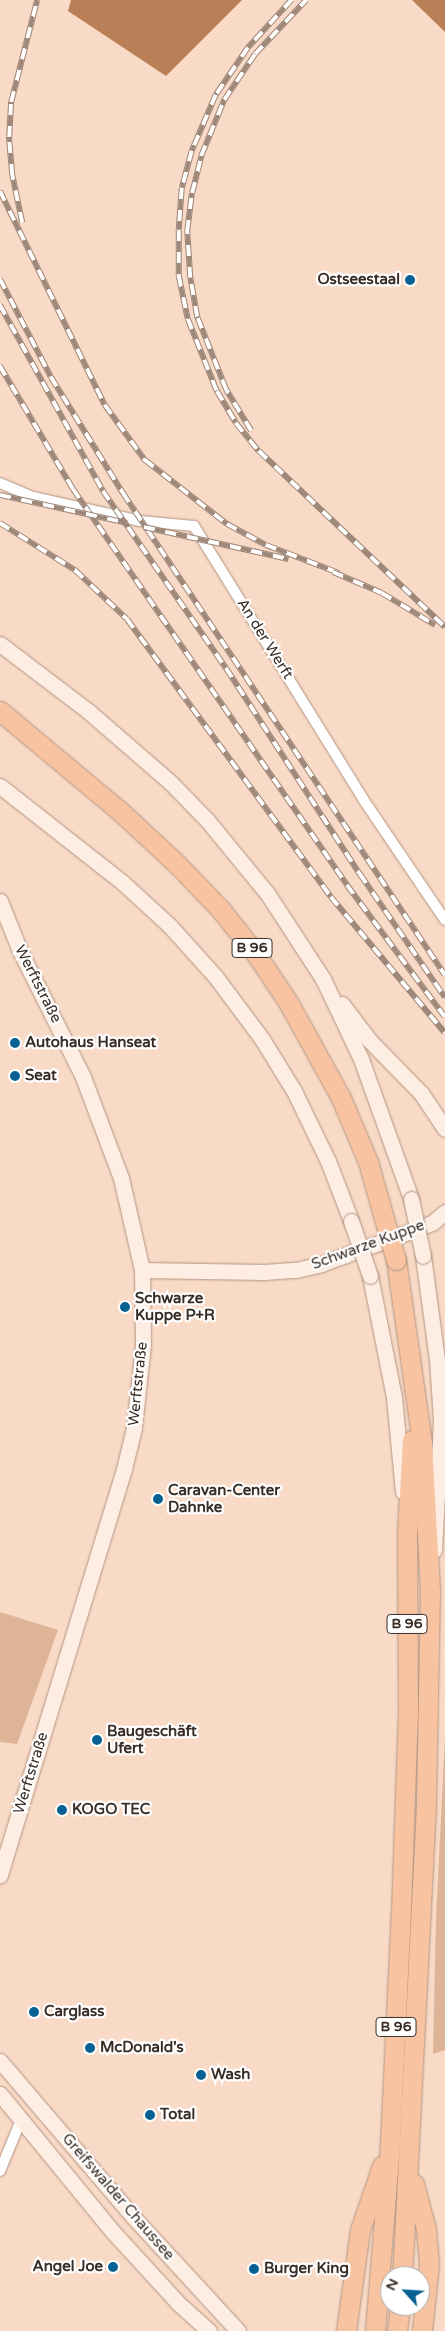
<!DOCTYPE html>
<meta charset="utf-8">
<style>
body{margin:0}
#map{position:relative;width:445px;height:2331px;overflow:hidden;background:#f9dac6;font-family:"Varela Round",sans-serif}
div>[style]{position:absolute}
.green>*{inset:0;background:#deb499}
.water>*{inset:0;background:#b97f57}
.roads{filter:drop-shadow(0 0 1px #b29582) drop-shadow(0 0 1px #b29582)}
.street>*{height:10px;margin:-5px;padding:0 5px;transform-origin:5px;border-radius:5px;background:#fff}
.secondary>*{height:15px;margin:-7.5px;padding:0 7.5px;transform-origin:7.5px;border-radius:7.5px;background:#fdede2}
.highway>*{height:19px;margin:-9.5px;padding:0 9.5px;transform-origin:9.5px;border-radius:9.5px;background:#f8c3a0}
.rail>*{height:5.5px;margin-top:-2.75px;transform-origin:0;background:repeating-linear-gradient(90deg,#fff 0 11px,#9e887a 0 22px);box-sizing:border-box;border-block:1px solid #9e887a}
.bridges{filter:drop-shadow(0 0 1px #b29582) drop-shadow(0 0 1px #b29582)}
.secondary-bridge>*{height:15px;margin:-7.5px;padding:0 7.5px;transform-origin:7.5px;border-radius:7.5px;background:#fdede2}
.highway-bridge>*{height:19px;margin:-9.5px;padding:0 9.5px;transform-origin:9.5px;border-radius:9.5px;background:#f8c3a0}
.dots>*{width:14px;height:14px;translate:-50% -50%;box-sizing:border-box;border:2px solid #fff;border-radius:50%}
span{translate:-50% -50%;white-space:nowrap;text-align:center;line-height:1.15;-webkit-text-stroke:4.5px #fff;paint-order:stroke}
.shield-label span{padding:1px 4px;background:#fff;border:1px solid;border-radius:4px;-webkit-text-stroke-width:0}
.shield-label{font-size:14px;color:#382c25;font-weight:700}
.poi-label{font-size:15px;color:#382c25;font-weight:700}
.right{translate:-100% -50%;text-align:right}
.left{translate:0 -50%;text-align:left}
.street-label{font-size:15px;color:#382c25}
.north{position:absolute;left:380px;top:2266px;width:50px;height:50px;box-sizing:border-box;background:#fff;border:1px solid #afaba8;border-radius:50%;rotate:296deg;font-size:14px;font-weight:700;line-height:20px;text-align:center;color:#382c25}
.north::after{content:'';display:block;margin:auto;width:18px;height:22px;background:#076192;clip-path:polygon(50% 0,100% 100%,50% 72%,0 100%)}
</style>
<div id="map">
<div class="green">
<i style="clip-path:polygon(0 1612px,58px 1630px,17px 1744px,0 1742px)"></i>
<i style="clip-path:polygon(445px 1737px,445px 2050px,433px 2054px,436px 1918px)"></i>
</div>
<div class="water">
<i style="clip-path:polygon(71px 0,242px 0,166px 76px,68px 11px)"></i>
<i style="clip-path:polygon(412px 0,445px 0,445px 32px)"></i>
</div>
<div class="roads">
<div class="street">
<i style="left:0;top:483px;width:36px;rotate:23deg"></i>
<i style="left:33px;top:497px;width:110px;rotate:12.6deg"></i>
<i style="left:140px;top:521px;width:54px;rotate:5.3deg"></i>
<i style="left:194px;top:526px;width:321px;rotate:58.2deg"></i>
<i style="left:363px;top:799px;width:146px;rotate:55.9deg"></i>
<i style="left:0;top:2171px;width:55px;rotate:-67.6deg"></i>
</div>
<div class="secondary">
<i style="left:0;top:644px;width:111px;rotate:37.3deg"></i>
<i style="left:88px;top:711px;width:108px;rotate:40.9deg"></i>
<i style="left:170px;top:782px;width:53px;rotate:45.8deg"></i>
<i style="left:207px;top:820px;width:94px;rotate:50.6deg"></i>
<i style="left:267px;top:893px;width:103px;rotate:56.9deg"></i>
<i style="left:323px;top:979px;width:89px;rotate:64.6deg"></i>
<i style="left:361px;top:1059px;width:149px;rotate:70.3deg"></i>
<i style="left:0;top:786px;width:155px;rotate:38.2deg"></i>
<i style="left:122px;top:882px;width:64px;rotate:42.5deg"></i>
<i style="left:169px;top:925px;width:69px;rotate:48deg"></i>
<i style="left:215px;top:976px;width:79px;rotate:53.3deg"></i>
<i style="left:262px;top:1039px;width:61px;rotate:58.4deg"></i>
<i style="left:294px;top:1091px;width:78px;rotate:64.1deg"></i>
<i style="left:328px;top:1161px;width:64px;rotate:69deg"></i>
<i style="left:0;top:901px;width:54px;rotate:68.2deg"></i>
<i style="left:20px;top:951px;width:141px;rotate:63.4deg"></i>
<i style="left:83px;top:1077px;width:108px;rotate:69.4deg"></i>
<i style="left:121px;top:1178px;width:94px;rotate:77.1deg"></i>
<i style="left:142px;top:1270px;width:75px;rotate:89.2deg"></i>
<i style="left:143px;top:1345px;width:83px;rotate:96.2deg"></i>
<i style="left:134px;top:1428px;width:42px;rotate:103.7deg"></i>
<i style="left:124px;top:1469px;width:425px;rotate:107deg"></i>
<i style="left:342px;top:1004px;width:46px;rotate:52.9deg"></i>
<i style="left:370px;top:1041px;width:73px;rotate:45.6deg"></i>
<i style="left:421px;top:1093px;width:43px;rotate:56.3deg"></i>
<i style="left:423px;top:1256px;width:104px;rotate:82.3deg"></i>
<i style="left:437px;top:1359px;width:62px;rotate:86.3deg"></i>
<i style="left:441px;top:1421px;width:129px;rotate:93.1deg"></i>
<i style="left:142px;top:1270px;width:122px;rotate:0.9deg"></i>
<i style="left:264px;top:1272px;width:32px;rotate:-4deg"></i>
<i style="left:296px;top:1270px;width:26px;rotate:-13deg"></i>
<i style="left:321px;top:1264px;width:70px;rotate:-20deg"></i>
<i style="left:387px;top:1240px;width:48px;rotate:-20.7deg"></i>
<i style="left:432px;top:1223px;width:17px;rotate:-40deg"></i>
<i style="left:370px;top:1276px;width:123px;rotate:78.8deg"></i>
<i style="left:394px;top:1397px;width:95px;rotate:84.6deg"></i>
<i style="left:0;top:2061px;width:209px;rotate:49.5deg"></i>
<i style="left:136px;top:2220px;width:151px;rotate:47.4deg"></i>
<i style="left:0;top:2094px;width:178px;rotate:50.7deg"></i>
<i style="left:113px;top:2232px;width:96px;rotate:47.5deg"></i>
<i style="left:178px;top:2303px;width:42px;rotate:42.1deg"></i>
</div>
<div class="highway">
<i style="left:396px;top:1260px;width:185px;rotate:81.9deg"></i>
<i style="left:422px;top:1443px;width:148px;rotate:86.9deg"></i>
<i style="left:430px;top:1591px;width:215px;rotate:91.1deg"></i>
<i style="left:426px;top:1806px;width:471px;rotate:92.9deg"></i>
<i style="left:414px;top:2184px;width:47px;rotate:75.1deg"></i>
<i style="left:426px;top:2229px;width:35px;rotate:85deg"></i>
<i style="left:429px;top:2264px;width:67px;rotate:96deg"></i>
<i style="left:346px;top:2331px;width:102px;rotate:-82.1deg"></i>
<i style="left:360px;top:2230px;width:68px;rotate:-71deg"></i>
<i style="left:375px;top:2331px;width:189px;rotate:-85.4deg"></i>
<i style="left:390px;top:2143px;width:232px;rotate:-87.3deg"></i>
<i style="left:401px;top:1911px;width:196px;rotate:-88deg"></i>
<i style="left:408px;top:1715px;width:182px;rotate:-90.3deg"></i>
<i style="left:407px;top:1533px;width:93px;rotate:-86.9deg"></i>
<i style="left:397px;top:2331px;width:25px;rotate:-83deg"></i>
</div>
</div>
<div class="rail">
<i style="left:292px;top:0;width:65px;rotate:132.5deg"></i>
<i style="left:248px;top:48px;width:57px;rotate:124.2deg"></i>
<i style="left:216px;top:95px;width:61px;rotate:113.2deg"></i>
<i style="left:192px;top:151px;width:38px;rotate:105deg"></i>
<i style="left:182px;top:188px;width:42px;rotate:94.1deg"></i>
<i style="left:179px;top:230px;width:46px;rotate:90deg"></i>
<i style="left:179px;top:276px;width:44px;rotate:78.2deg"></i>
<i style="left:188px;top:319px;width:78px;rotate:68.1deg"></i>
<i style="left:217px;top:391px;width:37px;rotate:59deg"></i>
<i style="left:236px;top:423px;width:36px;rotate:51deg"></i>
<i style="left:259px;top:451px;width:256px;rotate:43.4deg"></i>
<i style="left:0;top:191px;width:238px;rotate:63.9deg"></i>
<i style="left:105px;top:405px;width:68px;rotate:54deg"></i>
<i style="left:145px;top:460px;width:104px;rotate:38deg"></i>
<i style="left:227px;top:524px;width:44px;rotate:28.3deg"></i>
<i style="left:266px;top:545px;width:78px;rotate:21deg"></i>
<i style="left:22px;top:223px;width:49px;rotate:-101.8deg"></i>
<i style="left:12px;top:175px;width:38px;rotate:-95deg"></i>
<i style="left:9px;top:137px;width:35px;rotate:-87deg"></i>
<i style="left:11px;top:102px;width:105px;rotate:-75.7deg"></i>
<i style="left:0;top:279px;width:110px;rotate:62.5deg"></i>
<i style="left:51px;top:377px;width:137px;rotate:58.2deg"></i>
<i style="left:123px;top:493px;width:580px;rotate:56.26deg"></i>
<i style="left:0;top:305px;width:213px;rotate:61deg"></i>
<i style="left:103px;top:491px;width:216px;rotate:55.2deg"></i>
<i style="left:226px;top:668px;width:246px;rotate:57deg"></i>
<i style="left:360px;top:874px;width:150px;rotate:55.4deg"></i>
<i style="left:0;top:366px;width:143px;rotate:59.3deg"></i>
<i style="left:73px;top:489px;width:482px;rotate:55.3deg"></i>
<i style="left:347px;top:885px;width:164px;rotate:53.4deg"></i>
<i style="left:251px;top:431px;width:48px;rotate:-121.4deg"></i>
<i style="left:226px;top:390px;width:79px;rotate:-111.7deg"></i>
<i style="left:197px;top:317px;width:40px;rotate:-100deg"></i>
<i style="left:190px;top:278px;width:47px;rotate:-93.7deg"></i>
<i style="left:187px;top:231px;width:38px;rotate:-83deg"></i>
<i style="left:192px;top:193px;width:38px;rotate:-76deg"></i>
<i style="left:201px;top:156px;width:61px;rotate:-67.7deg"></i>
<i style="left:224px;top:100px;width:55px;rotate:-56deg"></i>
<i style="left:255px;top:54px;width:74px;rotate:-46.6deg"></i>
<i style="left:0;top:495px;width:130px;rotate:12.4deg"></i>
<i style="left:0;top:523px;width:89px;rotate:32.1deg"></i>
<i style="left:75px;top:570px;width:71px;rotate:43.3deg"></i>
<i style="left:127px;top:619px;width:345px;rotate:53.7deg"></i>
<i style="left:331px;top:897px;width:177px;rotate:50deg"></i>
<i style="left:144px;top:527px;width:148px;rotate:12.5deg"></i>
<i style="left:333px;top:572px;width:53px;rotate:23.2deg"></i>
<i style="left:382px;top:593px;width:62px;rotate:31.1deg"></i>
</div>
<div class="bridges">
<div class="secondary-bridge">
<i style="left:411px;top:1199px;width:58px;rotate:78.1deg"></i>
<i style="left:351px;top:1221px;width:58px;rotate:70.9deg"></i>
</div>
<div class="highway-bridge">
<i style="left:0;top:711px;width:159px;rotate:39.9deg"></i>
<i style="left:122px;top:813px;width:76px;rotate:42.9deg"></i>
<i style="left:178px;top:865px;width:62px;rotate:46.3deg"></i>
<i style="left:221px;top:910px;width:56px;rotate:51.5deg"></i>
<i style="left:256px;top:954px;width:58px;rotate:56.3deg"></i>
<i style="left:288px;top:1002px;width:110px;rotate:61.1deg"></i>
<i style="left:341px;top:1098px;width:69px;rotate:67.1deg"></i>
<i style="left:368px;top:1162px;width:102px;rotate:74.1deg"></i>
</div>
</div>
<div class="dots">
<i style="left:410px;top:280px;background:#076192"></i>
<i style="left:15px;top:1043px;background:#076192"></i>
<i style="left:15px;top:1076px;background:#076192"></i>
<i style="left:125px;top:1307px;background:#076192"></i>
<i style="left:158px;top:1499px;background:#076192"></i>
<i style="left:97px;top:1740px;background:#076192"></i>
<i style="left:62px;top:1810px;background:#076192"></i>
<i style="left:34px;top:2012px;background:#076192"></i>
<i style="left:90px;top:2048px;background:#076192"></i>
<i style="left:201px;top:2075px;background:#076192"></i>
<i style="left:150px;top:2115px;background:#076192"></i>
<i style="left:113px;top:2267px;background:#076192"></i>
<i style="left:254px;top:2269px;background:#076192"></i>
</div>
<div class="shield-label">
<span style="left:252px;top:948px">B 96</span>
<span style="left:407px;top:1624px">B 96</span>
<span style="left:396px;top:2027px">B 96</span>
</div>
<div class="poi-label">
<span class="right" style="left:400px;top:280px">Ostseestaal</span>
<span class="left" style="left:25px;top:1043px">Autohaus Hanseat</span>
<span class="left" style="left:25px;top:1076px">Seat</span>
<span class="left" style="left:135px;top:1307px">Schwarze<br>Kuppe P+R</span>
<span class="left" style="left:168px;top:1499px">Caravan-Center<br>Dahnke</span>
<span class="left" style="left:107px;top:1740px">Baugeschäft<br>Ufert</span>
<span class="left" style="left:72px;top:1810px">KOGO TEC</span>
<span class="left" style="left:44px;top:2012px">Carglass</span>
<span class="left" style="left:100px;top:2048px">McDonald's</span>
<span class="left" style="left:211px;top:2075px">Wash</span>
<span class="left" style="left:160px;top:2115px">Total</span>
<span class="right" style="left:103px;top:2267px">Angel Joe</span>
<span class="left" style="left:264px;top:2269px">Burger King</span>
</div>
<div class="street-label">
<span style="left:265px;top:639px;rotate:58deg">An der Werft</span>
<span style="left:38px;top:984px;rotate:63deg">Werftstraße</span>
<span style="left:368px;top:1245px;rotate:-20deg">Schwarze Kuppe</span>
<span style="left:138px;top:1384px;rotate:-84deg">Werftstraße</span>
<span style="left:31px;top:1773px;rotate:-73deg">Werftstraße</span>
<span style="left:118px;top:2197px;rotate:49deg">Greifswalder Chaussee</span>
</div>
<div class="north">N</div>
</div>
